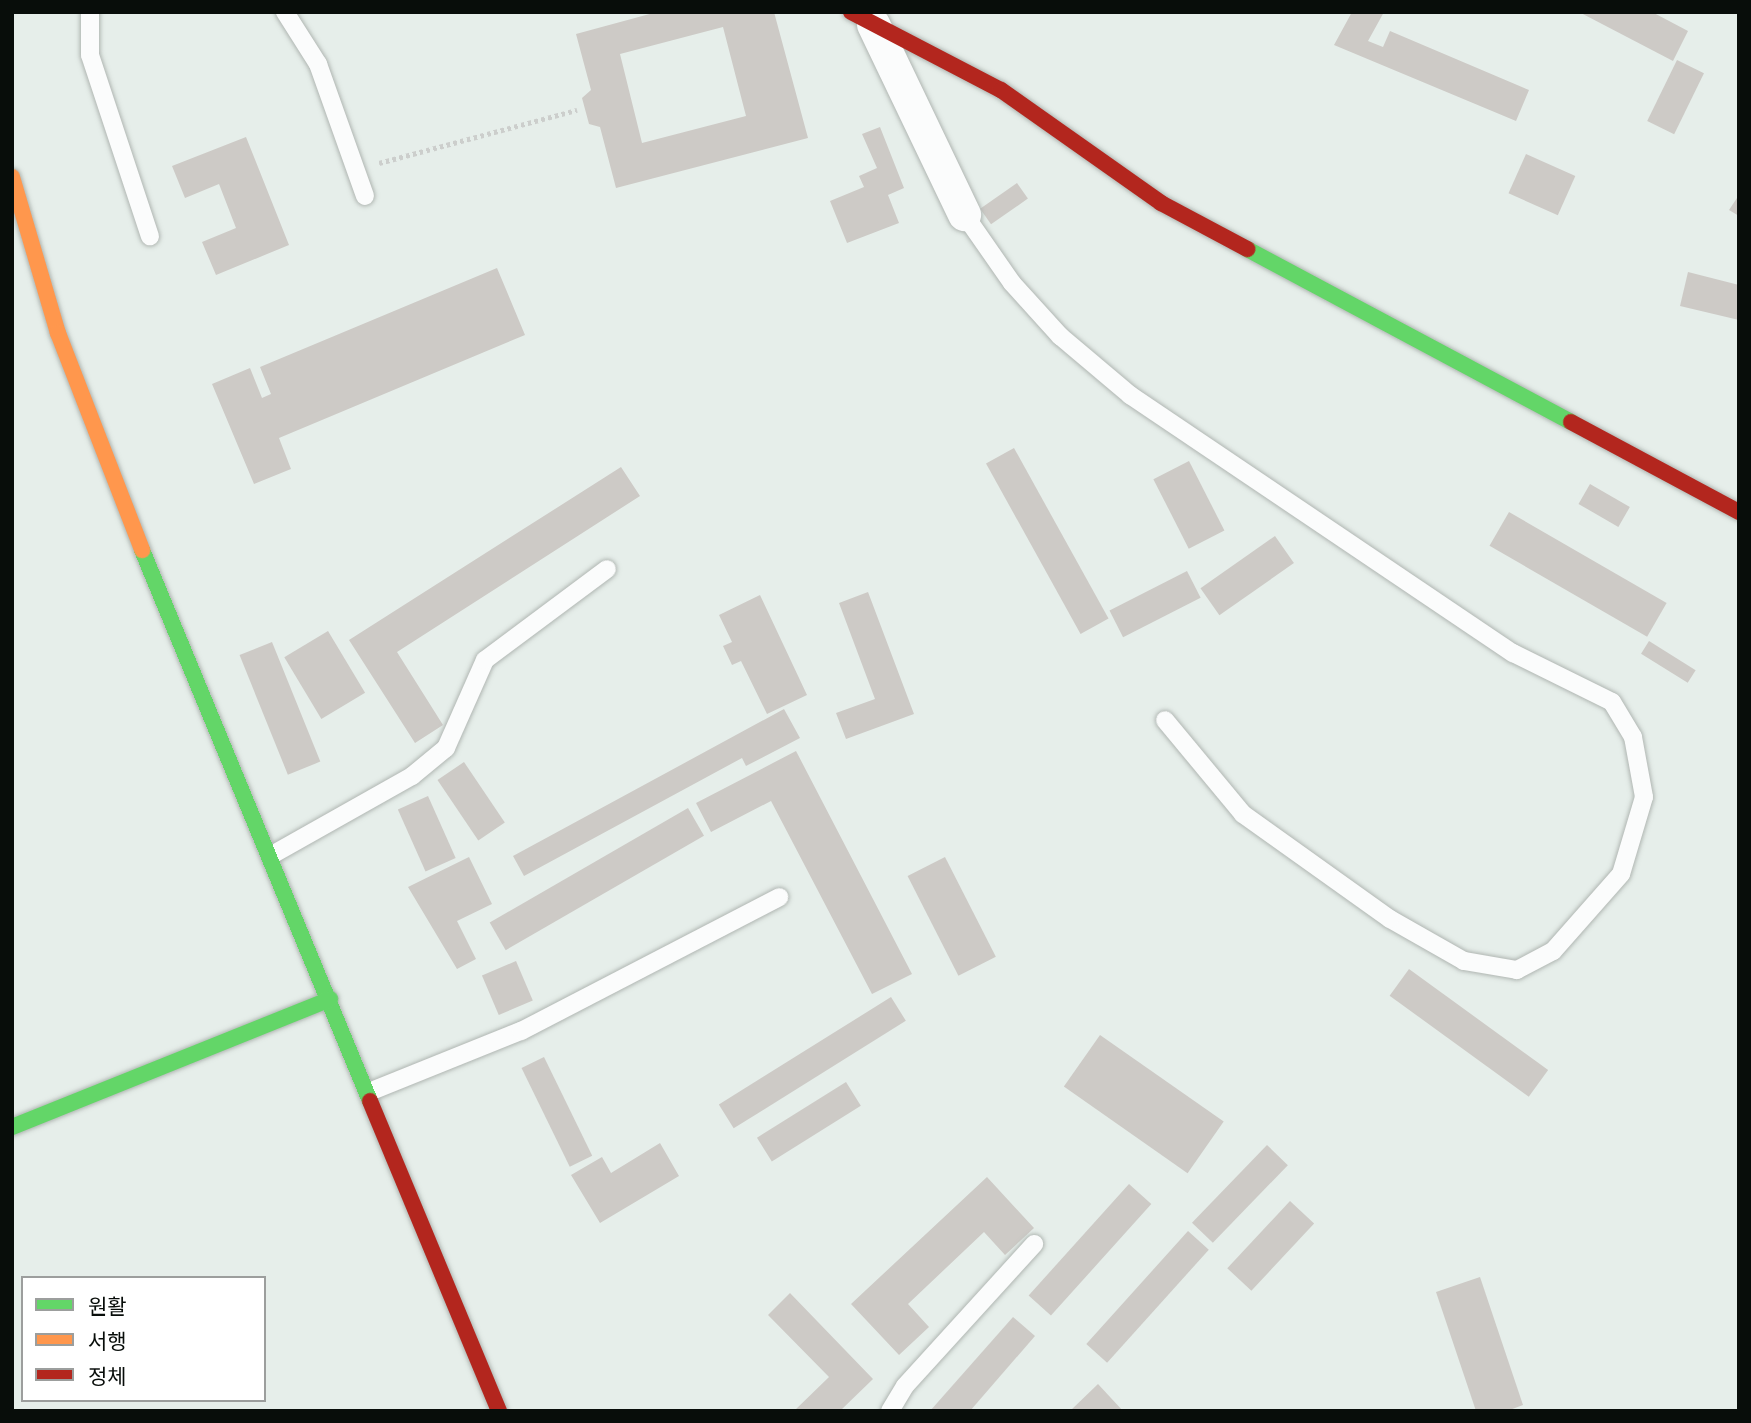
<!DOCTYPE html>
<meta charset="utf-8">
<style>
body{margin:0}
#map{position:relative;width:1751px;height:1423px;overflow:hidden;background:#e6eeea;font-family:Signika,"Noto Sans KR",sans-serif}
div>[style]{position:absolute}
.building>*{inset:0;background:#cdcac6;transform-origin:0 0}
.path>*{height:4.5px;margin-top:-2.25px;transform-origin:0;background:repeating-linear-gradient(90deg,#cccecc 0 3.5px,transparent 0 7px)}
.roads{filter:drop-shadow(0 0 2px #b0b6b2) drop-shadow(0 0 2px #b0b6b2)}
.lane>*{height:18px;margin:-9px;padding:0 9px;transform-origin:9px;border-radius:9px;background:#fbfcfc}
.street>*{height:33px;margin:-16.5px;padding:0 16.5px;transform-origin:16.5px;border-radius:16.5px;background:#fbfcfc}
.fast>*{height:16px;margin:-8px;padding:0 8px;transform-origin:8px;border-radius:8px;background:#63d668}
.slow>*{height:16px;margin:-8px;padding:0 8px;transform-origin:8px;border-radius:8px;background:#ff974d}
.jam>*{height:16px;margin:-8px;padding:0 8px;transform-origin:8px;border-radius:8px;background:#b3261e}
span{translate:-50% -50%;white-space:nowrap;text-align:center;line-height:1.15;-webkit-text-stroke:7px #fff;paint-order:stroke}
.frame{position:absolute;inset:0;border:14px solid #080d0a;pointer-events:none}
.legend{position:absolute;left:21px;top:1276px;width:245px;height:126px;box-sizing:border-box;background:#fff;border:2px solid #9c9e9d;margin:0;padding:9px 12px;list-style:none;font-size:21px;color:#080d0a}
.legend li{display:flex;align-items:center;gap:14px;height:35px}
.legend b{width:35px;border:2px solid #9c9e9d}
</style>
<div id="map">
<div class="building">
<i style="clip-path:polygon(evenodd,657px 12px,774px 12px,808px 138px,616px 188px,600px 127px,589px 124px,582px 98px,591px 90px,576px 34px,657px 12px,723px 27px,746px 116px,642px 143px,620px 54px,723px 27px)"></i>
<i style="clip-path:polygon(1352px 12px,1384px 12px,1368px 41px,1383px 47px,1390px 31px,1529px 90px,1516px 121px,1334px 45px)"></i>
<i style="clip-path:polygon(1579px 12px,1652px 12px,1688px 31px,1673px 61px)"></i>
<i style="left:1677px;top:60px;width:30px;height:68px;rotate:26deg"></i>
<i style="clip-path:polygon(880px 127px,904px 188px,888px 195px,899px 223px,847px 243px,830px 201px,864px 187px,859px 176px,877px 168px,862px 134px)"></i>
<i style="clip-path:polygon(246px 137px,289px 245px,216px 275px,202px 242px,236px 228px,219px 184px,185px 198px,172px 166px)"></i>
<i style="left:1526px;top:154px;width:54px;height:43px;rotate:24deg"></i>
<i style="left:1017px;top:183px;width:19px;height:45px;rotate:55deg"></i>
<i style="clip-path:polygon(1739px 195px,1739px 216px,1729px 210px)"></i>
<i style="clip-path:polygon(497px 268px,525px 335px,279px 438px,291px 469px,254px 484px,212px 384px,250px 368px,262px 398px,271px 394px,260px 367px)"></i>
<i style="clip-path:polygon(1688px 272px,1739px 285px,1739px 320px,1680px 306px)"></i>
<i style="left:1014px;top:448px;width:195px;height:32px;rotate:61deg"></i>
<i style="left:1189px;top:461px;width:78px;height:40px;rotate:63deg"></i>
<i style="clip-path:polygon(621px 467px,640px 496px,397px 652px,443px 725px,415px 743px,349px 640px)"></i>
<i style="left:1590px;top:484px;width:46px;height:23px;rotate:30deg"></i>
<i style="left:1509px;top:512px;width:182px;height:39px;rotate:30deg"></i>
<i style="left:1275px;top:536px;width:33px;height:91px;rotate:55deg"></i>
<i style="left:1187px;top:571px;width:30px;height:87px;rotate:63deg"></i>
<i style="clip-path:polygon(868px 592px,914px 714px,846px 739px,836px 713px,875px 699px,839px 603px)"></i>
<i style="clip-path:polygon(760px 595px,807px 695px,767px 714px,741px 661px,732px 665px,723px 646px,732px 642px,719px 615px)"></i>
<i style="left:328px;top:631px;width:72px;height:51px;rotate:59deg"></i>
<i style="left:1649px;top:641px;width:55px;height:15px;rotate:32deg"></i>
<i style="left:272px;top:642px;width:129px;height:35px;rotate:68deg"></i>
<i style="clip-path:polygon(784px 709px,800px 738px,746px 766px,742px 758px,524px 876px,513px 856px)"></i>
<i style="clip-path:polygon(796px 751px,912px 974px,872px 994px,771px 801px,711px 832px,696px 803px)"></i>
<i style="left:464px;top:762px;width:73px;height:32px;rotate:56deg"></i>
<i style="left:428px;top:796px;width:68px;height:33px;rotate:66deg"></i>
<i style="left:688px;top:808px;width:32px;height:229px;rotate:60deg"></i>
<i style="clip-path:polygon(469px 857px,492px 904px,457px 921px,476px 959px,457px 969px,408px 887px)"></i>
<i style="left:945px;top:857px;width:112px;height:42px;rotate:63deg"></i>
<i style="left:516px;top:961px;width:43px;height:37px;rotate:67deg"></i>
<i style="left:1409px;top:969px;width:172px;height:33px;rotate:36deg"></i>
<i style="left:891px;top:997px;width:28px;height:203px;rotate:58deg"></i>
<i style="left:1100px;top:1035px;width:151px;height:63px;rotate:35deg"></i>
<i style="left:544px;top:1057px;width:110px;height:25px;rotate:64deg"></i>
<i style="left:846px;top:1082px;width:28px;height:105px;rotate:58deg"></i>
<i style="clip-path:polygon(660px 1143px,679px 1176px,600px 1223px,571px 1175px,602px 1157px,611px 1173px)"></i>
<i style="left:1267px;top:1145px;width:29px;height:108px;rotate:44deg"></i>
<i style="clip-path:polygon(987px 1177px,1034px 1228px,1005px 1255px,984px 1232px,908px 1304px,929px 1327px,899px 1355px,851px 1304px)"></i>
<i style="left:1129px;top:1184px;width:30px;height:150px;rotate:42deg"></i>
<i style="left:1290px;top:1201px;width:33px;height:92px;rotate:43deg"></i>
<i style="left:1188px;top:1231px;width:28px;height:152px;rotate:42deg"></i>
<i style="clip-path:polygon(1480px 1277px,1523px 1405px,1507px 1411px,1476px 1411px,1436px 1292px)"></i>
<i style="clip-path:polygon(790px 1293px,873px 1379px,840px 1411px,794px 1411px,829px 1377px,768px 1315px)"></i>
<i style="clip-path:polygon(1013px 1317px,1035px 1336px,970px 1411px,930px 1411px)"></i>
<i style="clip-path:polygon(1098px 1384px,1123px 1411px,1070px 1411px)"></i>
</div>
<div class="path">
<i style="left:379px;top:163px;width:205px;rotate:-15deg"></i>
</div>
<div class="roads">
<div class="lane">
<i style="left:90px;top:12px;width:43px;rotate:90deg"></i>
<i style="left:90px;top:55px;width:191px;rotate:71.7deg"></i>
<i style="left:285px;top:12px;width:62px;rotate:57.6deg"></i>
<i style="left:318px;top:64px;width:140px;rotate:70.4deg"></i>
<i style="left:964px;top:214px;width:84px;rotate:55.2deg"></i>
<i style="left:1012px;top:283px;width:72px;rotate:47.8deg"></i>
<i style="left:1060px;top:336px;width:92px;rotate:40.1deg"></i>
<i style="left:1130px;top:395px;width:462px;rotate:34deg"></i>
<i style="left:1513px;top:653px;width:110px;rotate:26.3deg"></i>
<i style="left:1612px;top:702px;width:41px;rotate:59deg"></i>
<i style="left:1633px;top:737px;width:61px;rotate:79.6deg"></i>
<i style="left:1644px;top:797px;width:80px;rotate:106.6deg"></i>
<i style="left:1621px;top:874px;width:103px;rotate:131.4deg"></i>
<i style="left:1553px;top:951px;width:41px;rotate:152.2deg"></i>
<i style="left:1517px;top:970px;width:54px;rotate:-170.4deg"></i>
<i style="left:1464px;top:961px;width:85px;rotate:-150.4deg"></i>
<i style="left:1390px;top:919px;width:181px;rotate:-144.5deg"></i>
<i style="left:1243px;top:814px;width:122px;rotate:-129.7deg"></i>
<i style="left:270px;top:856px;width:163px;rotate:-29.4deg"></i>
<i style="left:412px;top:776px;width:44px;rotate:-39.5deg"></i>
<i style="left:446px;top:748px;width:96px;rotate:-66.1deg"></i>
<i style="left:485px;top:660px;width:152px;rotate:-36.7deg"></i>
<i style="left:369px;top:1092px;width:164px;rotate:-21.9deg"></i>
<i style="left:521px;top:1031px;width:291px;rotate:-27.4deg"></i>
<i style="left:890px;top:1411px;width:29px;rotate:-59deg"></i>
<i style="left:905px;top:1386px;width:192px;rotate:-47.7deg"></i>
</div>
<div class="street">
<i style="left:873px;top:24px;width:211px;rotate:64.4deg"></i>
</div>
<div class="fast">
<i style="left:1247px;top:249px;width:367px;rotate:28.1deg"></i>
<i style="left:142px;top:550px;width:596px;rotate:67.52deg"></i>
<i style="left:12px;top:1127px;width:343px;rotate:-21.9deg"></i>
</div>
<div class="slow">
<i style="left:12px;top:177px;width:163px;rotate:73.6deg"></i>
<i style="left:58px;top:333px;width:233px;rotate:68.8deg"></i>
</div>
<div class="jam">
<i style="left:851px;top:12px;width:169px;rotate:27.5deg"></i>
<i style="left:1001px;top:90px;width:196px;rotate:35.2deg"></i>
<i style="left:1161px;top:203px;width:98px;rotate:28.1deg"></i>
<i style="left:1571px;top:422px;width:191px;rotate:28.2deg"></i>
<i style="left:370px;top:1101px;width:336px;rotate:67.4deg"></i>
</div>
</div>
<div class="frame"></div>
<ul class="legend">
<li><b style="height:9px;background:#63d668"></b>원활</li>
<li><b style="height:9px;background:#ff974d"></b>서행</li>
<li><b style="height:9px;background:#b3261e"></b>정체</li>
</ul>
</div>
